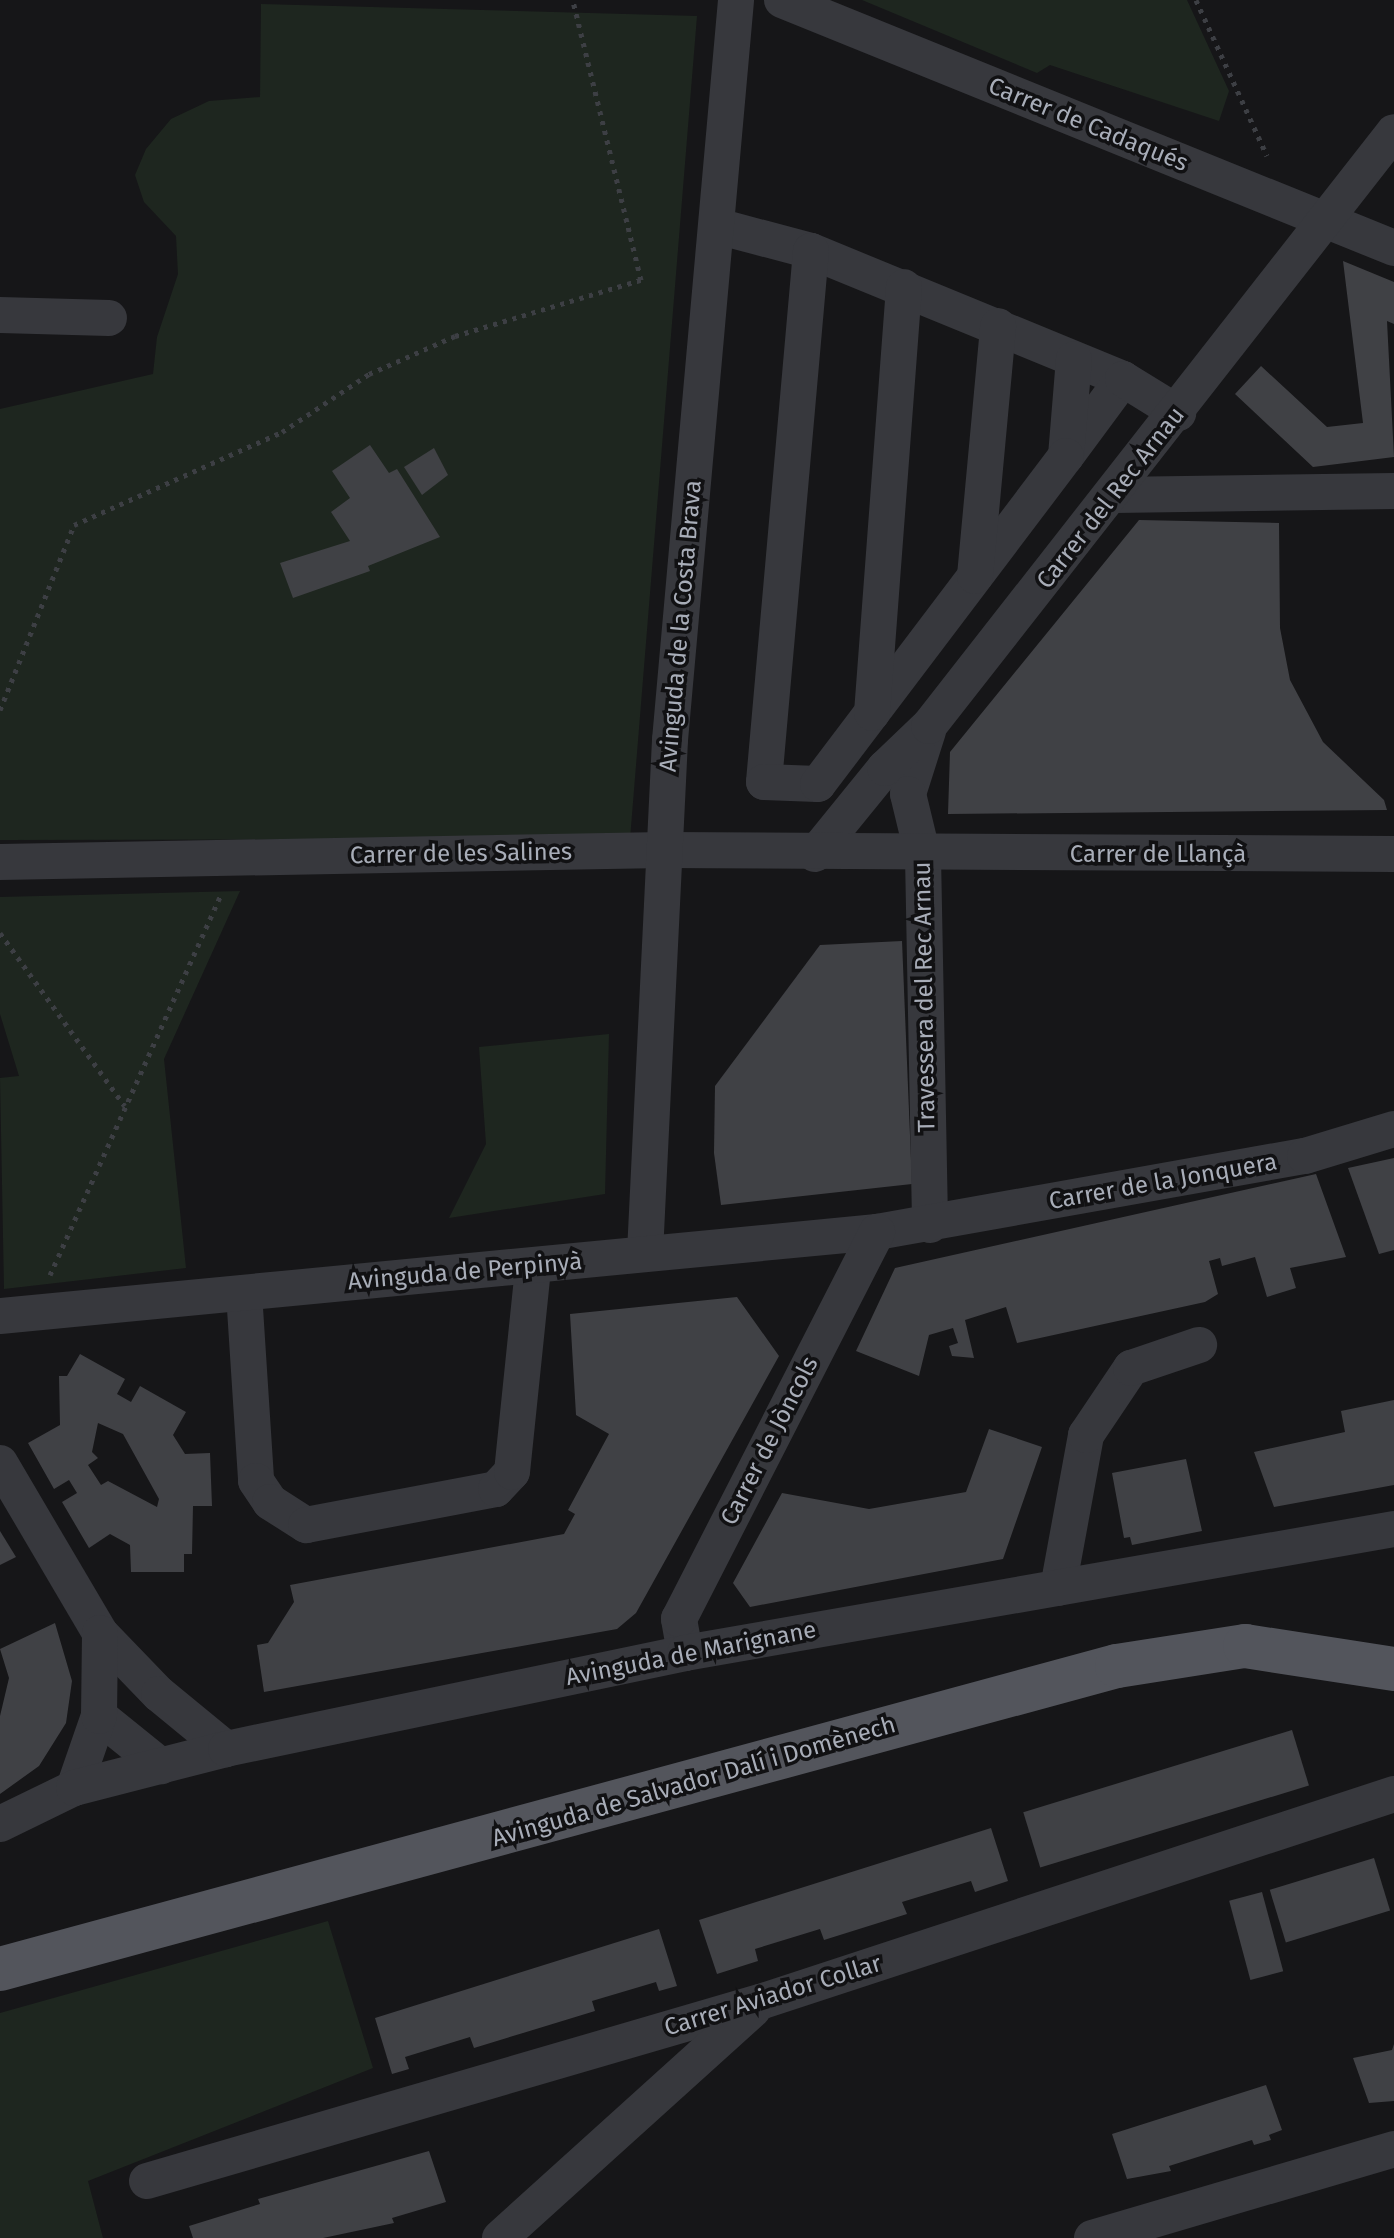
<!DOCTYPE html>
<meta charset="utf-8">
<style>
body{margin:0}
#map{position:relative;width:1394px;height:2238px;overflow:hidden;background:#161618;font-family:"Fira Sans",sans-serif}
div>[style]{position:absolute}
.green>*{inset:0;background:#1e261f}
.building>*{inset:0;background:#404145;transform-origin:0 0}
.path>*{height:5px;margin-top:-2.5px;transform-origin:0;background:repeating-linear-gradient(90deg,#3d3f44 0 4px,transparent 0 10px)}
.minor>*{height:36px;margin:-18px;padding:0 18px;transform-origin:18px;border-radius:18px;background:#37383d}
.major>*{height:44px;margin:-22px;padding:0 22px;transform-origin:22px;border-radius:22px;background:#53555c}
span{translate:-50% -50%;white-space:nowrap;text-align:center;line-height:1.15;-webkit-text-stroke:7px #111113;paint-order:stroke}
.street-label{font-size:24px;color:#a8adb8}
</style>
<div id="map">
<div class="green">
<i style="clip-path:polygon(862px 0,1187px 0,1229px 91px,1219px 121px,1050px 65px,1037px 73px)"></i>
<i style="clip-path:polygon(261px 4px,697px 16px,630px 839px,0 840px,0 409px,153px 374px,157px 337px,178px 274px,176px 236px,144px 202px,135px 175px,146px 149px,171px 119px,209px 101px,260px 97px)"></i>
<i style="clip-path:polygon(240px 891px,164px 1059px,186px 1268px,4px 1289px,0 1078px,19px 1076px,0 1014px,0 897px)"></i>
<i style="clip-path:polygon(609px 1034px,605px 1194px,449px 1218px,486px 1144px,479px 1047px)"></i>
<i style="clip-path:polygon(328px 1921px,373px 2068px,88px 2181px,103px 2238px,0 2238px,0 2013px)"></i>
</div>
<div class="building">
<i style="clip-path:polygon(1343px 261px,1394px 282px,1394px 324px,1387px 321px,1394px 457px,1313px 467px,1235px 394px,1261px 366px,1327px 427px,1363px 423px)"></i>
<i style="clip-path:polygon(370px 445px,389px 473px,397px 469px,440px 537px,368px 566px,370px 571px,293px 598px,280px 563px,350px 541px,331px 512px,350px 498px,332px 471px)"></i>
<i style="clip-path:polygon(434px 448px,448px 475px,422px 495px,404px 467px)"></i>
<i style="clip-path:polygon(1139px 520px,1279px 523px,1280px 628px,1290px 680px,1323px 742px,1384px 800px,1387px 810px,948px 814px,950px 752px)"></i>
<i style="clip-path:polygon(902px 941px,912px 1184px,721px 1205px,714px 1153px,715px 1086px,820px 945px)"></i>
<i style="clip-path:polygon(1394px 1158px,1394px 1250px,1379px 1254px,1348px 1168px)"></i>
<i style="clip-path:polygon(1316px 1174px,1346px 1257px,1290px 1268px,1296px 1288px,1267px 1297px,1255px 1257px,1222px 1266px,1220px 1258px,1209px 1261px,1218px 1294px,1205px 1302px,1017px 1343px,1006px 1307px,965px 1320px,974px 1358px,952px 1356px,949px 1346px,958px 1343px,953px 1328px,929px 1335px,919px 1376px,856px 1351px,895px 1268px)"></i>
<i style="clip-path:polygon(737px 1297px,779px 1356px,636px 1613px,617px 1629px,264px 1692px,257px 1645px,268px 1643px,294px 1602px,290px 1585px,564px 1534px,575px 1514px,568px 1510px,609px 1434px,576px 1415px,570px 1314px)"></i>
<i style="clip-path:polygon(evenodd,80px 1354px,125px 1379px,117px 1394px,131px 1402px,140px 1386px,186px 1412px,173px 1435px,185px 1454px,210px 1453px,212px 1506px,193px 1506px,192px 1554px,184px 1554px,184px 1572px,131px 1572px,130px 1545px,110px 1534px,89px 1548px,62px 1502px,77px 1493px,69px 1480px,54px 1489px,28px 1443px,60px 1425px,59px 1376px,67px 1376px,80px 1354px,98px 1423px,123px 1434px,159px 1499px,157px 1507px,108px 1481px,101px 1485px,88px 1465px,98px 1458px,92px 1452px,98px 1423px)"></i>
<i style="clip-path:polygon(1394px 1400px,1394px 1485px,1274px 1507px,1254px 1452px,1345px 1432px,1341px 1411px)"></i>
<i style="clip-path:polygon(989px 1429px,1042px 1447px,1003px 1559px,750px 1607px,733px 1583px,782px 1493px,869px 1509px,966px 1492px)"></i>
<i style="clip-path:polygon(1186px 1459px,1202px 1531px,1132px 1545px,1130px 1537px,1124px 1538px,1112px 1473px)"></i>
<i style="clip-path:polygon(0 1531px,16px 1557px,0 1565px)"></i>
<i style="clip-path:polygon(55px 1623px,72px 1681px,66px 1723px,39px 1766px,0 1794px,0 1716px,9px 1678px,0 1649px)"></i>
<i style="left:1292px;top:1730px;width:58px;height:281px;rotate:73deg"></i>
<i style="clip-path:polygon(991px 1828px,1008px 1881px,975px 1892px,971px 1881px,902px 1902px,907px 1914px,824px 1940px,820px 1929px,755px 1949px,758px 1961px,717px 1974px,699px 1920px)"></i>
<i style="left:1374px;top:1858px;width:55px;height:109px;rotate:73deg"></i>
<i style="left:1262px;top:1892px;width:82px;height:34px;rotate:75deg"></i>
<i style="clip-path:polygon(659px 1929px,677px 1986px,659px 1991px,656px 1982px,592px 2001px,595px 2011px,474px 2048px,470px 2037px,405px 2057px,409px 2069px,392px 2074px,375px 2018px)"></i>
<i style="clip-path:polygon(1394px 2044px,1394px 2101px,1369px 2103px,1353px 2058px,1392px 2050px)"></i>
<i style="clip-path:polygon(1266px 2085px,1282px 2130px,1269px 2135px,1271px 2140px,1254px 2145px,1252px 2140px,1169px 2166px,1171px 2171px,1127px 2179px,1112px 2134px)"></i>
<i style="clip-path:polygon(429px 2151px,446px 2202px,392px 2218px,394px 2223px,323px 2238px,193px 2238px,189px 2226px,260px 2204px,258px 2199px)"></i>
</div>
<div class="path">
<i style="left:1196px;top:0;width:171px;rotate:65.5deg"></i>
<i style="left:0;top:710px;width:199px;rotate:-68.2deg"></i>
<i style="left:74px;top:525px;width:228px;rotate:-24.1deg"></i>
<i style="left:282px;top:432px;width:105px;rotate:-33.7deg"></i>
<i style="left:369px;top:374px;width:94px;rotate:-23.8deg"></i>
<i style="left:455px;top:336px;width:194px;rotate:-16.8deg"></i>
<i style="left:641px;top:280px;width:288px;rotate:-103.7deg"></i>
<i style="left:0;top:933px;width:213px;rotate:54.2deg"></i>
<i style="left:50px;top:1275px;width:418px;rotate:-65.8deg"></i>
</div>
<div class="minor">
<i style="left:782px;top:0;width:660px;rotate:22.06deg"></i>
<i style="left:717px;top:226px;width:97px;rotate:14.9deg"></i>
<i style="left:811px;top:251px;width:337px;rotate:22.3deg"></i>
<i style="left:1123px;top:379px;width:96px;rotate:126.5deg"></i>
<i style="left:1066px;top:456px;width:97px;rotate:-85.3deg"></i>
<i style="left:811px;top:251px;width:533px;rotate:95.06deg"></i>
<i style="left:764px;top:782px;width:54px;rotate:2.1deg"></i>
<i style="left:818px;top:784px;width:411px;rotate:-52.9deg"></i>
<i style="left:0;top:315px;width:109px;rotate:1.6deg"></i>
<i style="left:1123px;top:379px;width:65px;rotate:31.7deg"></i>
<i style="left:1114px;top:495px;width:280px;rotate:-0.8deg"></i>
<i style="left:975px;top:576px;width:251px;rotate:-84.7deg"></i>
<i style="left:872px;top:713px;width:427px;rotate:-85.7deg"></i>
<i style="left:928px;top:731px;width:66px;rotate:107.6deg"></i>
<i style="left:908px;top:794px;width:64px;rotate:76.4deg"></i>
<i style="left:923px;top:856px;width:369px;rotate:88.9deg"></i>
<i style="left:815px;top:854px;width:111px;rotate:-50.9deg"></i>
<i style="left:885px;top:768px;width:61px;rotate:-43.7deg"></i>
<i style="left:929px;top:726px;width:754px;rotate:-51.95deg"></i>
<i style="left:0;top:862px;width:664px;rotate:-1.04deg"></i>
<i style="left:664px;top:850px;width:730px;rotate:0.31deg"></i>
<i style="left:645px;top:1253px;width:514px;rotate:-87.21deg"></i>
<i style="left:670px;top:740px;width:743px;rotate:-84.9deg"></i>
<i style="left:244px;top:1293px;width:188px;rotate:86.3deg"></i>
<i style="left:256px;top:1481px;width:25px;rotate:56deg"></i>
<i style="left:270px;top:1502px;width:43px;rotate:32.6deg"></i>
<i style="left:306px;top:1525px;width:193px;rotate:-10.7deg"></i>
<i style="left:496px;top:1489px;width:23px;rotate:-47deg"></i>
<i style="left:512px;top:1472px;width:205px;rotate:-84.1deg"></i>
<i style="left:0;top:1316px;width:881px;rotate:-5.47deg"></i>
<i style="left:877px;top:1232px;width:435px;rotate:-10.1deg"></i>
<i style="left:1305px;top:1156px;width:93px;rotate:-16.9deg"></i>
<i style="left:0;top:1463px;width:197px;rotate:59.5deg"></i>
<i style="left:100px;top:1633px;width:85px;rotate:46deg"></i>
<i style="left:159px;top:1694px;width:87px;rotate:39.4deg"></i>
<i style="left:1058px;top:1588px;width:156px;rotate:-79.6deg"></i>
<i style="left:1086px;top:1435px;width:81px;rotate:-56.1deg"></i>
<i style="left:1131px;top:1368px;width:72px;rotate:-18.7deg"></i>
<i style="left:685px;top:1653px;width:35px;rotate:-100deg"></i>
<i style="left:679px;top:1619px;width:435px;rotate:-62.9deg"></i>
<i style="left:99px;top:1716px;width:80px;rotate:38.9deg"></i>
<i style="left:74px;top:1788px;width:76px;rotate:-70.9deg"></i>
<i style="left:99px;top:1716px;width:83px;rotate:-89.3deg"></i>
<i style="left:0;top:1824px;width:82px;rotate:-25.9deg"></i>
<i style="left:74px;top:1788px;width:157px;rotate:-14.4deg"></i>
<i style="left:226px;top:1749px;width:469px;rotate:-11.8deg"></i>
<i style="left:685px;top:1653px;width:720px;rotate:-9.92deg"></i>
<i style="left:147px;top:2181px;width:639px;rotate:-16.28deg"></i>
<i style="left:760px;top:2002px;width:667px;rotate:-18.16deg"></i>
<i style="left:500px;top:2238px;width:341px;rotate:-42.1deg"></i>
<i style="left:1092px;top:2238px;width:315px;rotate:-16.4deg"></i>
</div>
<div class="major">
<i style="left:0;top:1969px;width:1157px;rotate:-15.18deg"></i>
<i style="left:1117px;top:1666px;width:130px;rotate:-8.9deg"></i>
<i style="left:1245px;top:1646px;width:151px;rotate:8.8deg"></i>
</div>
<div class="street-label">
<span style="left:1088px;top:125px;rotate:22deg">Carrer de Cadaqués</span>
<span style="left:1111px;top:498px;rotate:-52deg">Carrer del Rec Arnau</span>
<span style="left:681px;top:626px;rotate:-85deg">Avinguda de la Costa Brava</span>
<span style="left:461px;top:854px;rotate:-1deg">Carrer de les Salines</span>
<span style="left:1158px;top:855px">Carrer de Llançà</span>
<span style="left:925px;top:997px;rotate:-91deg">Travessera del Rec Arnau</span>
<span style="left:1163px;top:1182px;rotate:-10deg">Carrer de la Jonquera</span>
<span style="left:465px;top:1272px;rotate:-5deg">Avinguda de Perpinyà</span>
<span style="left:770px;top:1441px;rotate:-63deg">Carrer de Jòncols</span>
<span style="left:691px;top:1654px;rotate:-11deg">Avinguda de Marignane</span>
<span style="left:694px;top:1782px;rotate:-16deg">Avinguda de Salvador Dalí i Domènech</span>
<span style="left:773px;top:1996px;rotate:-17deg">Carrer Aviador Collar</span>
</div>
</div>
